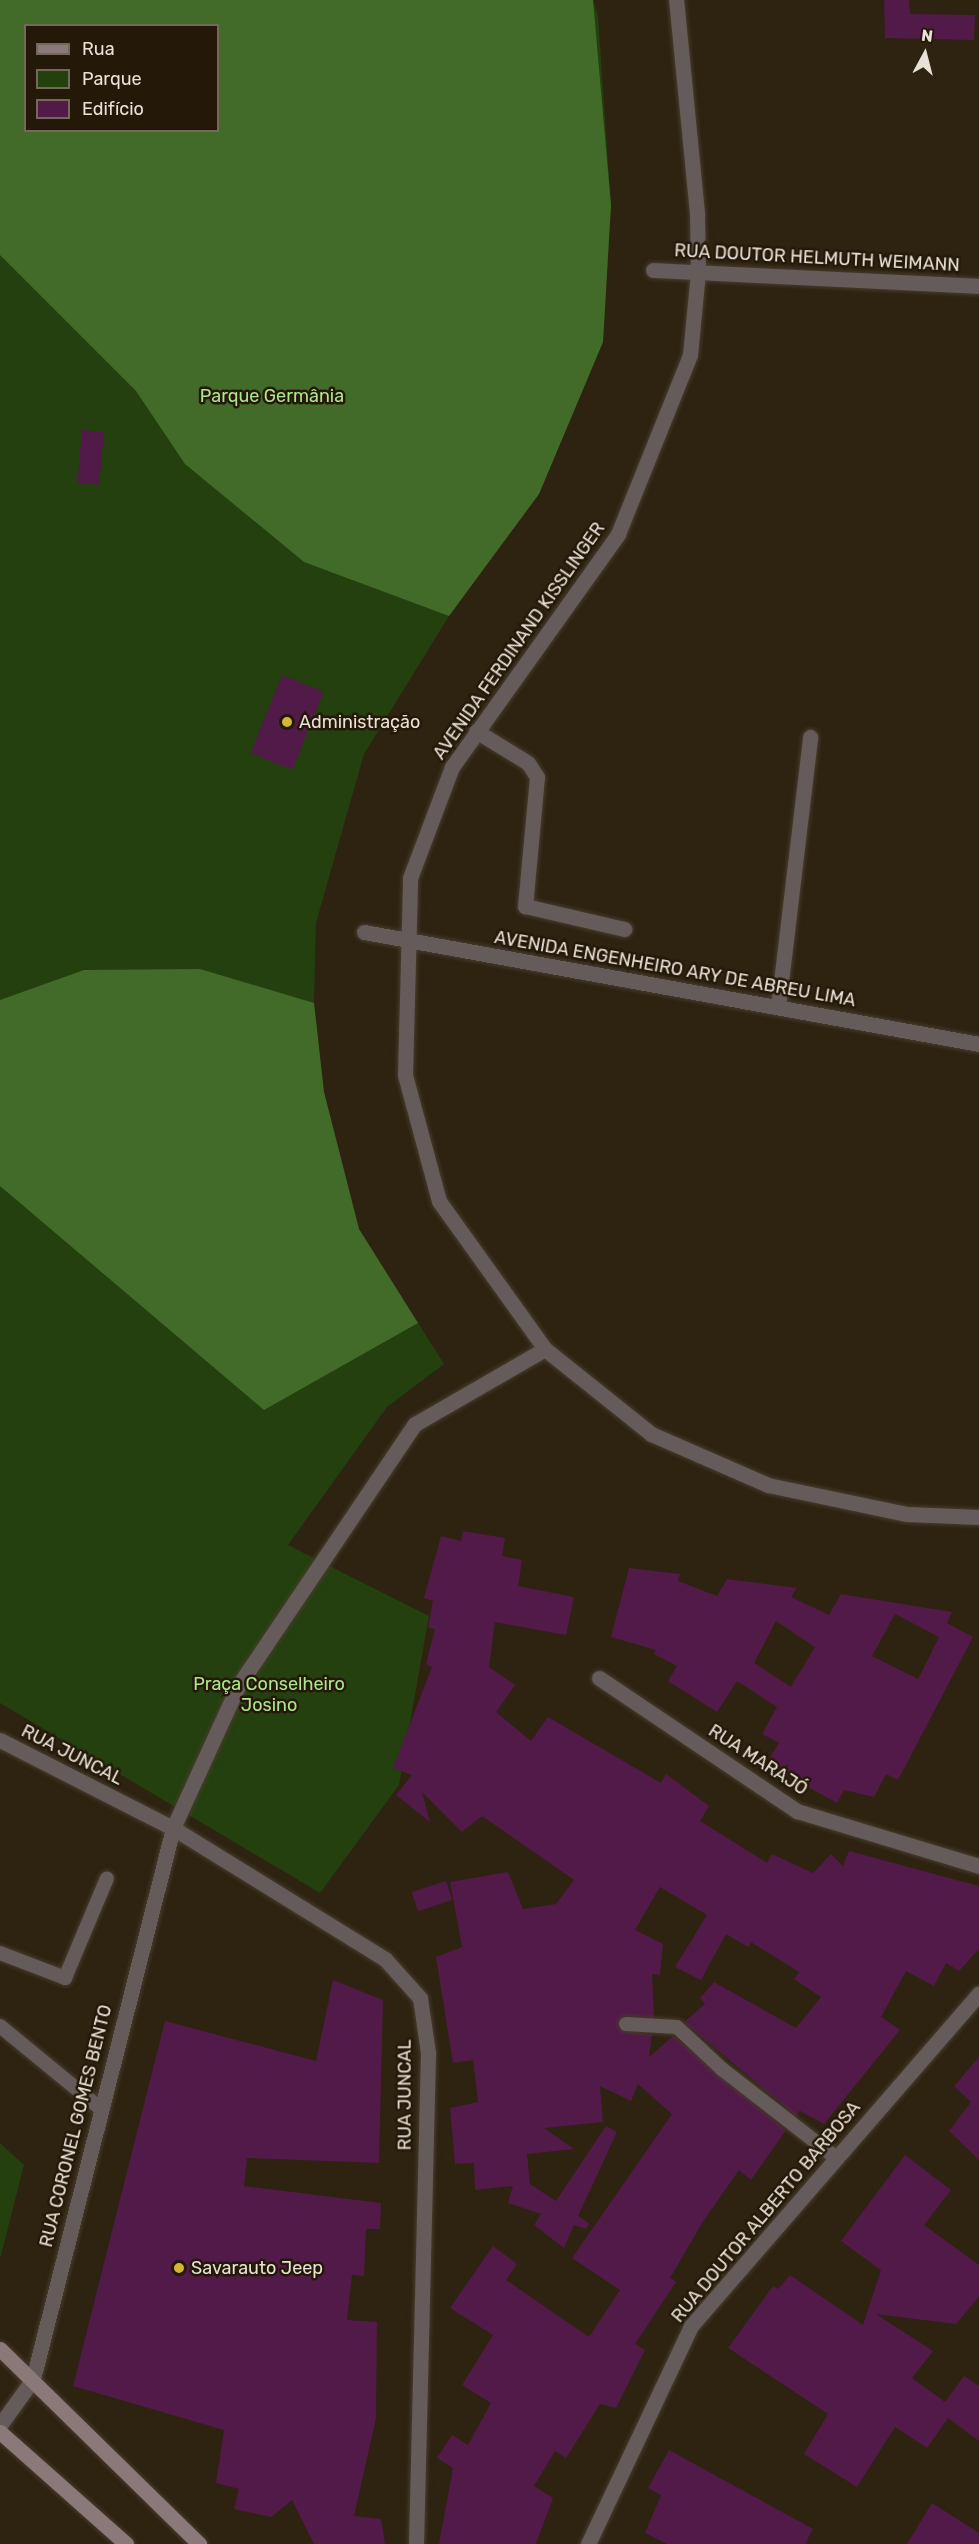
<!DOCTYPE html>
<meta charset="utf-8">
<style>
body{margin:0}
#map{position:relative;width:979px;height:2544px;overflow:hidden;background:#2e2211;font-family:Rubik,sans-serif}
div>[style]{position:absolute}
.green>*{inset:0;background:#23400e}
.forest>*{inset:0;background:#426a29}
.building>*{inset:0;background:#521a49;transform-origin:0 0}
.roads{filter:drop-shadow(0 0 2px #483d2d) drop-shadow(0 0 2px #483d2d)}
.service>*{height:14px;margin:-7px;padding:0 7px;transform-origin:7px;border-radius:7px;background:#665b5b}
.minor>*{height:15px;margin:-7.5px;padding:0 7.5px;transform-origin:7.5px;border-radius:7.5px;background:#665b5b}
.tertiary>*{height:15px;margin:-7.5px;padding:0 7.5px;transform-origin:7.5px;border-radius:7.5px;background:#665b5b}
.secondary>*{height:15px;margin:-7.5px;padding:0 7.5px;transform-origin:7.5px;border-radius:7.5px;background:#8b797a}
.dots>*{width:16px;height:16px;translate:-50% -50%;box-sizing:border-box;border:3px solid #241808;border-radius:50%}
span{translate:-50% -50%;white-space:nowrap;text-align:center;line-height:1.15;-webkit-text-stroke:5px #241808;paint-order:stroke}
.street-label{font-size:18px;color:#e9e1d7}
.park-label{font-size:18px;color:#ace68a}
.poi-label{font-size:18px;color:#e9e1d7}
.left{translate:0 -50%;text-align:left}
.legend{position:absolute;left:24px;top:24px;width:195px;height:108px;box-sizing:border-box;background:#241808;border:2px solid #73685b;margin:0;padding:8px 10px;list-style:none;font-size:18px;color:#e9e1d7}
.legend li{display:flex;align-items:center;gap:12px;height:30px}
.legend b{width:30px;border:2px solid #73685b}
.north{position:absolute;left:895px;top:24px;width:60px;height:60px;-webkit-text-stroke:4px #241808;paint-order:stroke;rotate:7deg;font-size:16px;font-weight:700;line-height:24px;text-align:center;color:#e9e1d7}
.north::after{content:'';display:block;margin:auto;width:21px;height:27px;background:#e9e1d7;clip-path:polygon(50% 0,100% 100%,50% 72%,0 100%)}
</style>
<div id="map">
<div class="green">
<i style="clip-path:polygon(evenodd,0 0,593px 0,598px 16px,611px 205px,603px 342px,539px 494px,449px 616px,364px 754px,316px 923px,314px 1003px,324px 1092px,359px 1229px,444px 1364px,387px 1407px,288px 1545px,429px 1616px,399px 1785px,320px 1893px,0 1703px,0 0,26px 26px,218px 26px,218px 130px,26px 130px,26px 26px)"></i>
<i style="clip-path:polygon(0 2143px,24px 2165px,0 2259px)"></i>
</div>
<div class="forest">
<i style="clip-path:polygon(evenodd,0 0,593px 0,611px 205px,603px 342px,539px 494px,449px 616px,304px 562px,185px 464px,136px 391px,0 255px,0 0,26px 26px,218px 26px,218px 130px,26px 130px,26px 26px)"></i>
<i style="clip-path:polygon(200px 969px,314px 1003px,324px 1092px,359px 1229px,418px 1323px,264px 1410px,0 1186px,0 1000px,84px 970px)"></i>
</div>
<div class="building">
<i style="clip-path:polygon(884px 0,909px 0,910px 14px,975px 15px,974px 40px,885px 38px)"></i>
<i style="left:82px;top:430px;width:22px;height:53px;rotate:5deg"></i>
<i style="left:282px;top:675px;width:45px;height:84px;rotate:22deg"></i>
<i style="clip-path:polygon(463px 1531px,505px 1538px,502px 1556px,522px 1560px,518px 1586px,574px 1597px,566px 1635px,495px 1622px,489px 1667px,515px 1685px,496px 1712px,531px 1741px,548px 1717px,661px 1783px,666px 1774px,709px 1806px,700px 1821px,767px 1863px,772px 1854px,813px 1873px,831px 1854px,843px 1866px,849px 1851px,979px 1886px,979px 1949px,959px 1971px,946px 1963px,934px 1986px,906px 1971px,881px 2017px,900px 2030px,824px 2124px,800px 2111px,796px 2116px,684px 2022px,705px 2004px,700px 1998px,714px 1982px,796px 2028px,821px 1997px,794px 1979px,799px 1972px,751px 1942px,748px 1947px,726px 1934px,701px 1980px,675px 1967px,707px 1915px,660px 1887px,635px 1930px,663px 1944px,660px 1975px,652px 1974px,654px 2017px,623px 2016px,618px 2029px,652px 2035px,649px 2057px,673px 2036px,786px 2130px,751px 2180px,739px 2170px,702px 2223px,670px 2278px,676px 2282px,635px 2344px,645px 2350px,616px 2408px,600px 2404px,566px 2458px,555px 2451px,534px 2486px,553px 2498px,536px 2544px,439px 2544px,453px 2468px,437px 2458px,452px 2435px,468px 2445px,491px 2403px,462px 2385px,493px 2335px,450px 2308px,493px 2246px,517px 2264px,506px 2280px,589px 2337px,620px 2290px,572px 2258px,672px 2114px,638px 2084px,631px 2101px,600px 2086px,603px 2122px,544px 2128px,574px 2149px,527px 2154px,530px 2184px,556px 2201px,606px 2126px,617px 2132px,578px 2216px,589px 2223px,586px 2229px,574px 2225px,564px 2248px,534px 2225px,541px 2214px,508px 2203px,513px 2186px,475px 2190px,474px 2163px,455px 2164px,450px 2108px,478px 2102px,473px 2060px,453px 2063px,436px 1957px,462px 1947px,450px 1882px,508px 1872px,523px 1909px,556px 1904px,574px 1880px,482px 1816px,462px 1832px,422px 1792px,430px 1822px,396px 1795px,412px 1775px,393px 1768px,432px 1667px,426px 1664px,435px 1629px,428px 1628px,433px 1601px,424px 1598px,441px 1536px,461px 1541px)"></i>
<i style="clip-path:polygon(evenodd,629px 1568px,680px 1574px,678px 1581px,717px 1596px,727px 1579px,797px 1588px,791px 1597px,829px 1615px,841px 1594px,952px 1612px,947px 1623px,973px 1637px,898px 1780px,886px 1774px,874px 1797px,844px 1790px,837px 1803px,766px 1764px,779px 1743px,762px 1734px,777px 1707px,737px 1681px,717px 1712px,668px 1681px,677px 1666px,654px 1654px,656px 1650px,611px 1637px,629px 1568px,895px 1614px,939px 1637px,918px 1679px,872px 1656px,895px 1614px,629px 1568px,776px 1621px,815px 1647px,791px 1687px,754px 1663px,776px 1621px)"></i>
<i style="left:446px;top:1881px;width:20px;height:36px;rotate:72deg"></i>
<i style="clip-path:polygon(333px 1980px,383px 2000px,379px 2163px,247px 2158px,244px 2186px,381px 2203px,380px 2229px,366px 2229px,364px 2276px,352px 2275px,347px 2320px,377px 2322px,376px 2418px,354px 2516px,381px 2519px,385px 2544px,314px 2544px,292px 2500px,271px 2517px,234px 2509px,239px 2489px,216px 2483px,224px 2430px,73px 2386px,165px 2021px,316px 2061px)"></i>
<i style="clip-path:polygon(979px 2057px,979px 2160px,949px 2131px,971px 2102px,954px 2086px)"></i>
<i style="clip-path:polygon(905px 2155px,951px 2190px,924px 2225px,979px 2265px,979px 2297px,956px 2324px,876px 2314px,933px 2351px,912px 2378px,945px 2402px,964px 2376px,979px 2386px,979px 2441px,948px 2418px,927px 2448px,895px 2427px,857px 2487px,804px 2454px,828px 2414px,728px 2348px,773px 2286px,778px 2289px,790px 2275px,863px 2325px,881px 2270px,841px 2241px)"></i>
<i style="clip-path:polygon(669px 2450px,813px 2529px,805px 2544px,667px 2544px,645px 2533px,661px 2495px,648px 2488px)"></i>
<i style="clip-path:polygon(932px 2503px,979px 2533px,979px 2544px,907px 2544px)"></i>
</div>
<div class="roads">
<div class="service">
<i style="left:0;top:1953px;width:70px;rotate:21deg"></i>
<i style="left:65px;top:1978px;width:108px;rotate:-67.2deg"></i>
<i style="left:626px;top:2024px;width:51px;rotate:3.4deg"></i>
<i style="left:677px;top:2027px;width:62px;rotate:43deg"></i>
<i style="left:722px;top:2069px;width:143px;rotate:37.9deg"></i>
<i style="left:0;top:2026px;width:129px;rotate:39.4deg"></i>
</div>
<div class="minor">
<i style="left:653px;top:270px;width:326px;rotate:2.8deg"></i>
<i style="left:476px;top:731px;width:61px;rotate:31.6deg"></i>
<i style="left:528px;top:763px;width:17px;rotate:57deg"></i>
<i style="left:537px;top:777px;width:130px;rotate:95.3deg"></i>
<i style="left:525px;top:906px;width:102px;rotate:13.1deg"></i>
<i style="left:364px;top:932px;width:625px;rotate:10.32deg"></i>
<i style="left:778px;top:1007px;width:272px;rotate:-83.2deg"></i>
<i style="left:545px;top:1349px;width:136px;rotate:38.7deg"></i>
<i style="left:651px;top:1434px;width:128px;rotate:23.6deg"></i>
<i style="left:768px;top:1485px;width:142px;rotate:11.8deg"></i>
<i style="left:907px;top:1514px;width:72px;rotate:2.4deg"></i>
<i style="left:599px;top:1678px;width:239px;rotate:33.9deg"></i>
<i style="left:797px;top:1811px;width:190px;rotate:16.8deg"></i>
<i style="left:0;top:1740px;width:194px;rotate:27deg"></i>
<i style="left:173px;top:1828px;width:249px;rotate:31.7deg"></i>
<i style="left:385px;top:1959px;width:52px;rotate:48.1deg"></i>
<i style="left:420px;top:1998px;width:56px;rotate:81.7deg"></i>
<i style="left:428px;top:2053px;width:491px;rotate:91.4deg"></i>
<i style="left:588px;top:2544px;width:241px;rotate:-64.7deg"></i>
<i style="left:691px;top:2326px;width:440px;rotate:-49.1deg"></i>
</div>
<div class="tertiary">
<i style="left:0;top:2425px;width:57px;rotate:-54.3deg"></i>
<i style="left:33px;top:2379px;width:569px;rotate:-75.74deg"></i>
<i style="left:173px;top:1828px;width:156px;rotate:-65.4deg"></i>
<i style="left:238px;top:1686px;width:316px;rotate:-56deg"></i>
<i style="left:415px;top:1424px;width:150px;rotate:-30deg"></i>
<i style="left:545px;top:1349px;width:182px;rotate:-125.6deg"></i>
<i style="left:439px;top:1201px;width:131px;rotate:-105.1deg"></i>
<i style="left:405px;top:1075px;width:197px;rotate:-88.5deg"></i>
<i style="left:410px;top:878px;width:119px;rotate:-69.3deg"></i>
<i style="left:452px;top:767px;width:286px;rotate:-54.5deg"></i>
<i style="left:618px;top:534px;width:193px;rotate:-68.1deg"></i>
<i style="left:690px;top:355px;width:83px;rotate:-84.5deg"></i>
<i style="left:698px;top:272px;width:59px;rotate:-91deg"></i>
<i style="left:697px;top:213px;width:214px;rotate:-95.6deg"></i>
</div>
<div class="secondary">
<i style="left:0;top:2349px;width:279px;rotate:44.4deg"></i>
<i style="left:0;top:2432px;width:169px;rotate:41.6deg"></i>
</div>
</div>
<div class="dots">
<i style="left:287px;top:722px;background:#d4b535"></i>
<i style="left:179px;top:2268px;background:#d4b535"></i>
</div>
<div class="street-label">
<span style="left:817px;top:258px;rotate:3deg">RUA DOUTOR HELMUTH WEIMANN</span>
<span style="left:519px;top:641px;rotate:-55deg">AVENIDA FERDINAND KISSLINGER</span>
<span style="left:675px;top:969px;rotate:10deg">AVENIDA ENGENHEIRO ARY DE ABREU LIMA</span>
<span style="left:72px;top:1755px;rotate:27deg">RUA JUNCAL</span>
<span style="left:758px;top:1760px;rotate:33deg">RUA MARAJÓ</span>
<span style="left:405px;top:2095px;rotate:-90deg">RUA JUNCAL</span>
<span style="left:76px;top:2126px;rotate:-76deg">RUA CORONEL GOMES BENTO</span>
<span style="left:766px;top:2212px;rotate:-50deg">RUA DOUTOR ALBERTO BARBOSA</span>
</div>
<div class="park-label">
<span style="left:272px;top:396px">Parque Germânia</span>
<span style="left:269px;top:1695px">Praça Conselheiro<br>Josino</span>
</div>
<div class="poi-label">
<span class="left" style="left:299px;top:722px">Administração</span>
<span class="left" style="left:191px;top:2268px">Savarauto Jeep</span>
</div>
<ul class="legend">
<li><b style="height:8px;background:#8b797a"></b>Rua</li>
<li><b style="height:16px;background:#23400e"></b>Parque</li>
<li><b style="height:16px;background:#521a49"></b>Edifício</li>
</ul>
<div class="north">N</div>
</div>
